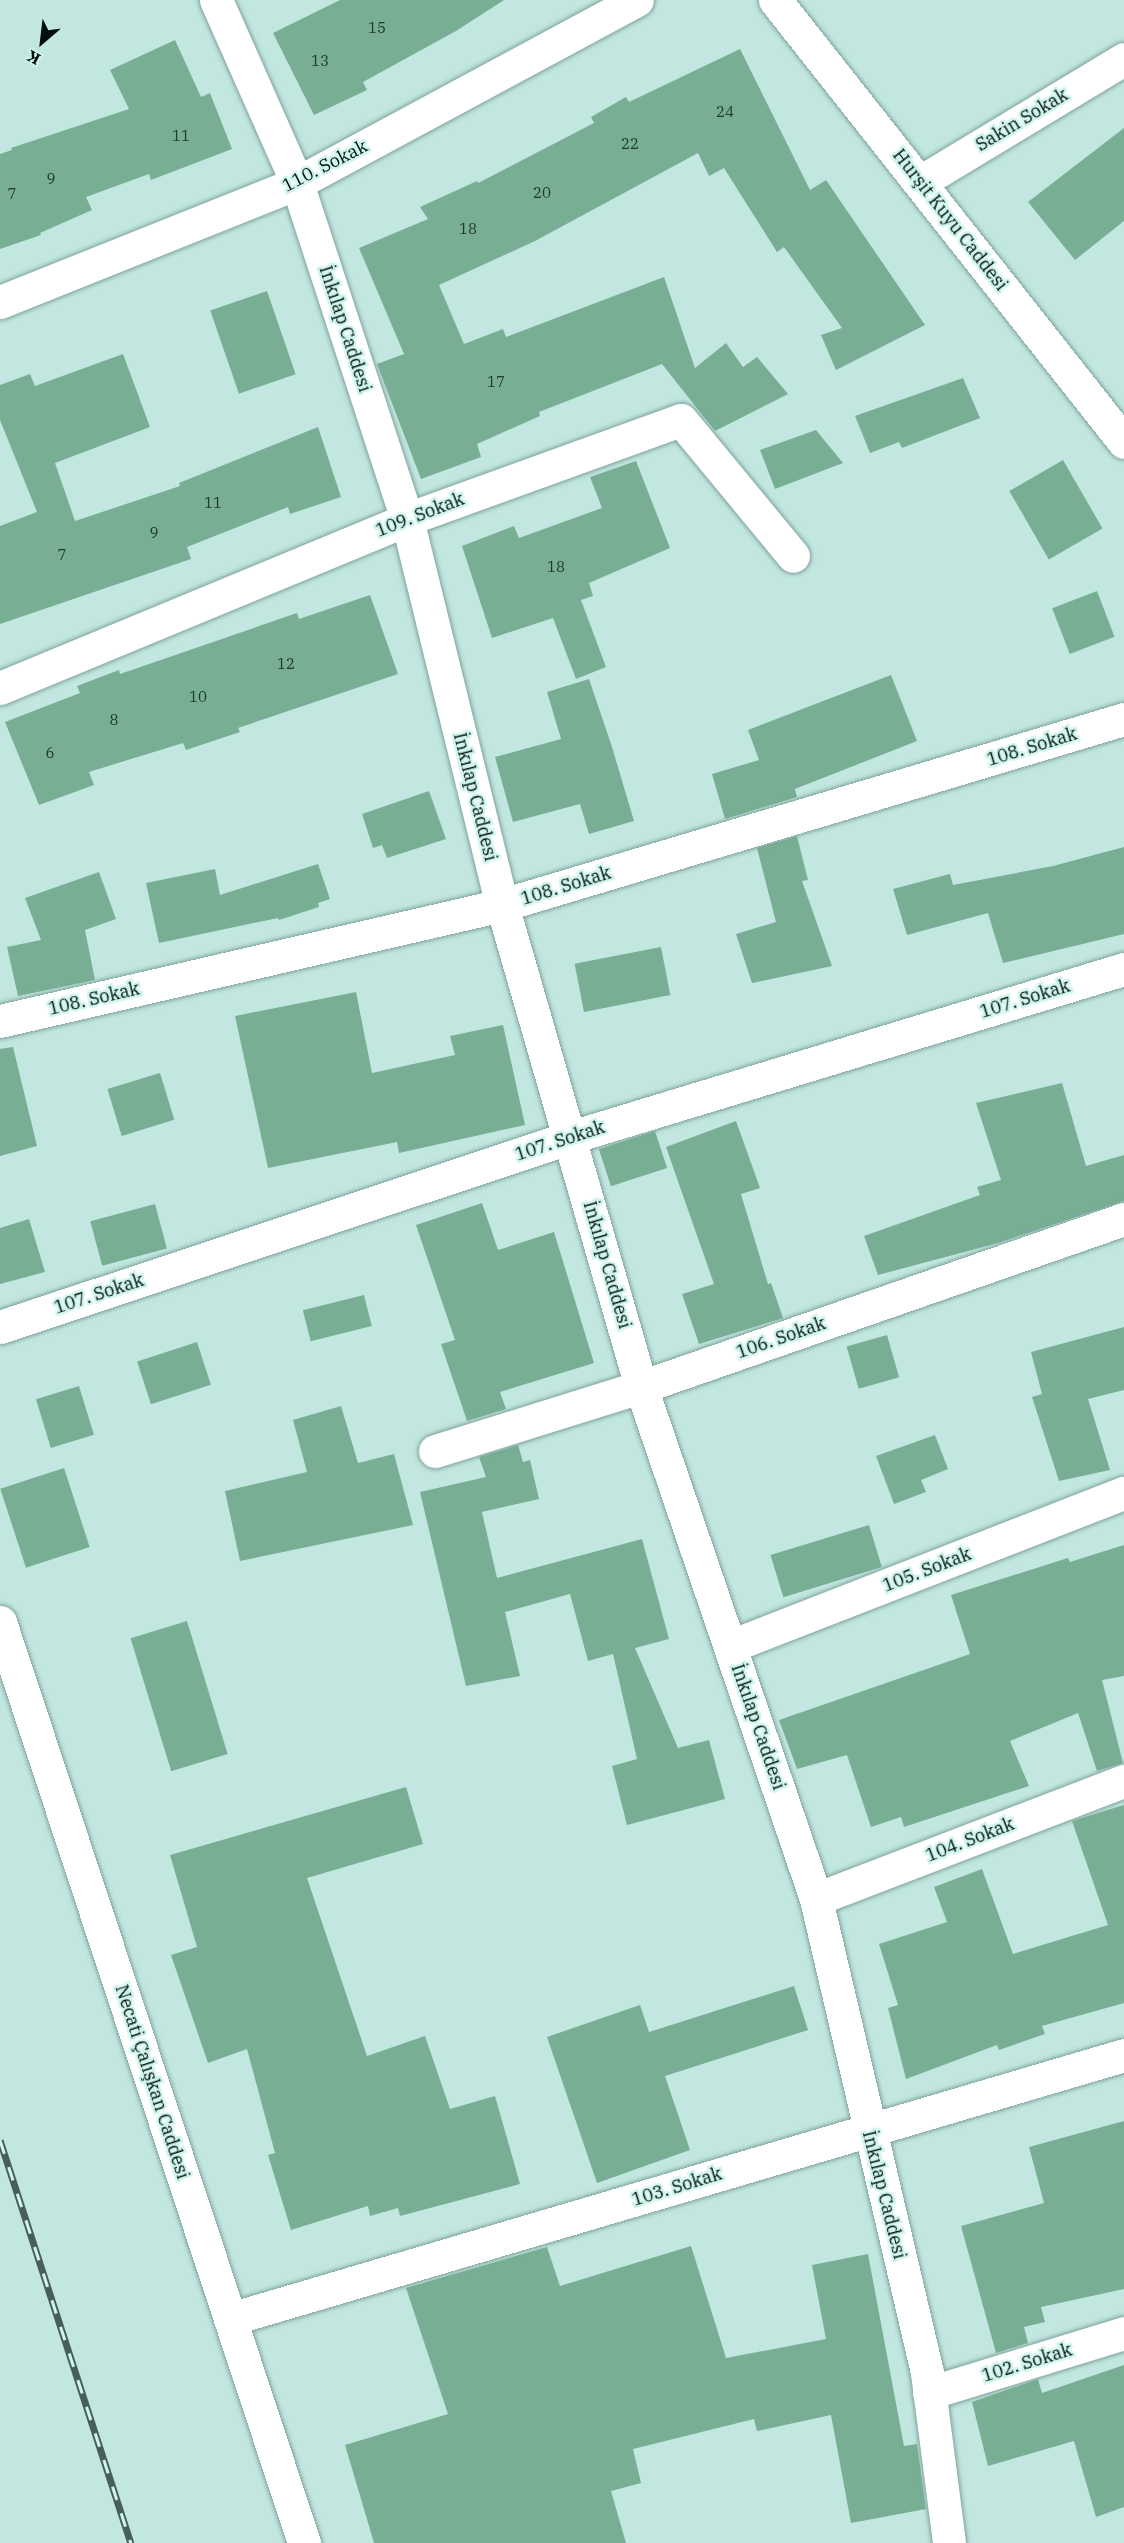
<!DOCTYPE html>
<meta charset="utf-8">
<style>
body{margin:0}
#map{position:relative;width:1124px;height:2543px;overflow:hidden;background:#c2e7e0;font-family:"IBM Plex Serif",serif}
div>[style]{position:absolute}
.building>*{inset:0;background:#78af94;transform-origin:0 0}
.roads{filter:drop-shadow(0 0 2px #7fa39c) drop-shadow(0 0 2px #7fa39c)}
.street>*{height:33px;margin:-16.5px;padding:0 16.5px;transform-origin:16.5px;border-radius:16.5px;background:#fff}
.secondary>*{height:33px;margin:-16.5px;padding:0 16.5px;transform-origin:16.5px;border-radius:16.5px;background:#fff}
.rail>*{height:7px;margin-top:-3.5px;transform-origin:0;background:repeating-linear-gradient(90deg,#cff5ed 0 14px,#485e5a 0 28px);box-sizing:border-box;border-block:2px solid #485e5a}
span{translate:-50% -50%;white-space:nowrap;text-align:center;line-height:1.15;-webkit-text-stroke:5px #cff5ed;paint-order:stroke}
.number-label{font-size:15px;color:#20372f}
.number-label span{-webkit-text-stroke-width:0}
.street-label{font-size:18px;color:#030f0d}
.north{position:absolute;left:12px;top:12px;width:60px;height:60px;-webkit-text-stroke:4px #cff5ed;paint-order:stroke;rotate:208deg;font-size:16px;font-weight:700;line-height:24px;text-align:center;color:#030f0d}
.north::after{content:'';display:block;margin:auto;width:21px;height:27px;background:#030f0d;clip-path:polygon(50% 0,100% 100%,50% 72%,0 100%)}
</style>
<div id="map">
<div class="building">
<i style="clip-path:polygon(340px 0,504px 0,456px 31px,363px 82px,367px 90px,314px 115px,273px 33px)"></i>
<i style="clip-path:polygon(175px 40px,201px 97px,210px 93px,232px 149px,151px 180px,149px 174px,86px 197px,92px 210px,40px 233px,41px 235px,0 249px,0 154px,12px 150px,11px 148px,129px 109px,110px 70px)"></i>
<i style="clip-path:polygon(740px 49px,810px 190px,826px 180px,925px 325px,836px 370px,821px 335px,842px 328px,784px 247px,777px 252px,724px 168px,709px 176px,698px 153px,535px 241px,439px 285px,464px 344px,503px 329px,506px 337px,664px 277px,695px 368px,726px 343px,743px 367px,757px 357px,788px 394px,715px 431px,662px 364px,539px 412px,540px 416px,477px 444px,481px 457px,421px 479px,377px 364px,404px 354px,359px 248px,428px 219px,420px 207px,477px 181px,478px 183px,594px 123px,591px 117px,626px 97px,629px 102px)"></i>
<i style="clip-path:polygon(1124px 128px,1124px 221px,1075px 260px,1028px 202px)"></i>
<i style="left:267px;top:291px;width:88px;height:60px;rotate:71deg"></i>
<i style="clip-path:polygon(123px 354px,150px 427px,55px 463px,75px 521px,180px 486px,179px 483px,318px 427px,341px 497px,290px 514px,288px 507px,187px 547px,191px 559px,0 624px,0 526px,37px 512px,0 420px,0 385px,30px 374px,35px 386px)"></i>
<i style="clip-path:polygon(963px 378px,980px 418px,902px 448px,899px 442px,870px 453px,855px 416px)"></i>
<i style="clip-path:polygon(816px 430px,843px 463px,775px 489px,760px 450px)"></i>
<i style="left:1063px;top:460px;width:79px;height:62px;rotate:60deg"></i>
<i style="clip-path:polygon(636px 461px,670px 548px,589px 583px,593px 596px,581px 600px,606px 667px,576px 679px,553px 618px,492px 638px,462px 546px,514px 526px,519px 538px,602px 508px,590px 477px)"></i>
<i style="left:1097px;top:591px;width:49px;height:48px;rotate:69deg"></i>
<i style="clip-path:polygon(370px 595px,398px 674px,238px 728px,240px 732px,186px 750px,183px 743px,89px 772px,94px 785px,39px 805px,5px 722px,80px 693px,77px 686px,119px 670px,120px 674px,297px 613px,299px 619px)"></i>
<i style="clip-path:polygon(891px 675px,917px 741px,795px 789px,797px 797px,725px 819px,712px 774px,759px 760px,748px 730px)"></i>
<i style="clip-path:polygon(589px 679px,612px 747px,634px 821px,589px 834px,580px 804px,513px 822px,495px 757px,561px 739px,547px 692px)"></i>
<i style="clip-path:polygon(429px 791px,446px 839px,387px 858px,382px 845px,373px 848px,362px 814px)"></i>
<i style="clip-path:polygon(797px 836px,808px 880px,802px 881px,832px 966px,752px 983px,736px 934px,776px 922px,757px 848px)"></i>
<i style="clip-path:polygon(1124px 847px,1124px 934px,1003px 963px,988px 913px,907px 935px,893px 889px,950px 874px,953px 885px,1053px 866px)"></i>
<i style="clip-path:polygon(318px 864px,330px 899px,318px 903px,319px 907px,279px 920px,278px 918px,159px 943px,146px 883px,215px 869px,220px 895px)"></i>
<i style="clip-path:polygon(99px 872px,116px 919px,85px 930px,95px 980px,18px 996px,7px 947px,41px 940px,25px 898px)"></i>
<i style="left:661px;top:947px;width:49px;height:88px;rotate:79deg"></i>
<i style="clip-path:polygon(356px 992px,372px 1073px,455px 1055px,450px 1036px,503px 1025px,525px 1125px,399px 1153px,397px 1142px,268px 1168px,235px 1016px)"></i>
<i style="clip-path:polygon(13px 1047px,37px 1146px,0 1156px,0 1049px)"></i>
<i style="left:160px;top:1073px;width:49px;height:55px;rotate:73deg"></i>
<i style="clip-path:polygon(1062px 1083px,1086px 1166px,1124px 1155px,1124px 1201px,998px 1243px,878px 1275px,864px 1236px,980px 1195px,977px 1187px,1001px 1180px,976px 1103px)"></i>
<i style="clip-path:polygon(736px 1121px,760px 1188px,741px 1194px,768px 1284px,771px 1283px,783px 1318px,699px 1344px,682px 1294px,714px 1284px,666px 1147px)"></i>
<i style="left:655px;top:1131px;width:39px;height:59px;rotate:72deg"></i>
<i style="clip-path:polygon(482px 1203px,498px 1250px,554px 1232px,594px 1363px,500px 1392px,506px 1409px,467px 1421px,441px 1344px,455px 1340px,416px 1225px)"></i>
<i style="left:155px;top:1204px;width:46px;height:67px;rotate:75deg"></i>
<i style="clip-path:polygon(29px 1219px,45px 1272px,0 1284px,0 1228px)"></i>
<i style="left:364px;top:1295px;width:32px;height:63px;rotate:76deg"></i>
<i style="clip-path:polygon(1124px 1327px,1124px 1390px,1088px 1399px,1110px 1470px,1059px 1481px,1032px 1397px,1042px 1394px,1031px 1352px)"></i>
<i style="left:887px;top:1335px;width:44px;height:42px;rotate:74deg"></i>
<i style="left:197px;top:1342px;width:45px;height:63px;rotate:72deg"></i>
<i style="left:79px;top:1386px;width:51px;height:45px;rotate:73deg"></i>
<i style="clip-path:polygon(341px 1406px,358px 1463px,394px 1454px,413px 1525px,240px 1561px,225px 1491px,307px 1472px,293px 1420px)"></i>
<i style="clip-path:polygon(935px 1435px,948px 1469px,921px 1480px,926px 1492px,894px 1504px,876px 1456px)"></i>
<i style="clip-path:polygon(518px 1445px,523px 1462px,530px 1460px,539px 1499px,482px 1512px,497px 1578px,642px 1539px,669px 1639px,635px 1648px,678px 1748px,709px 1740px,725px 1799px,627px 1825px,612px 1766px,637px 1759px,613px 1654px,588px 1661px,570px 1594px,505px 1612px,520px 1676px,466px 1686px,420px 1492px,486px 1477px,479px 1457px)"></i>
<i style="left:64px;top:1468px;width:83px;height:67px;rotate:72deg"></i>
<i style="left:869px;top:1525px;width:44px;height:103px;rotate:73deg"></i>
<i style="clip-path:polygon(1124px 1545px,1124px 1676px,1102px 1680px,1123px 1763px,1097px 1771px,1078px 1713px,1010px 1741px,1029px 1786px,904px 1827px,901px 1817px,871px 1827px,847px 1755px,797px 1769px,779px 1720px,970px 1654px,951px 1595px,1068px 1558px,1070px 1562px)"></i>
<i style="left:187px;top:1621px;width:139px;height:59px;rotate:73deg"></i>
<i style="clip-path:polygon(406px 1787px,423px 1844px,307px 1878px,367px 2056px,425px 2036px,450px 2109px,495px 2096px,520px 2184px,400px 2216px,398px 2208px,370px 2216px,368px 2206px,291px 2230px,268px 2155px,275px 2153px,247px 2049px,208px 2063px,171px 1955px,197px 1947px,170px 1855px)"></i>
<i style="clip-path:polygon(1124px 1805px,1124px 2003px,1042px 2026px,1045px 2034px,999px 2050px,997px 2045px,906px 2079px,888px 2008px,898px 2005px,879px 1944px,947px 1922px,934px 1887px,982px 1869px,1013px 1954px,1108px 1925px,1072px 1821px)"></i>
<i style="clip-path:polygon(794px 1986px,808px 2030px,665px 2076px,690px 2150px,597px 2183px,547px 2037px,640px 2005px,649px 2032px)"></i>
<i style="clip-path:polygon(1124px 2121px,1124px 2289px,1041px 2307px,1045px 2322px,1024px 2327px,1028px 2343px,996px 2353px,961px 2226px,1044px 2203px,1029px 2147px)"></i>
<i style="clip-path:polygon(691px 2246px,726px 2358px,826px 2339px,812px 2265px,868px 2254px,904px 2446px,917px 2444px,926px 2509px,851px 2523px,831px 2415px,757px 2431px,754px 2419px,633px 2449px,641px 2483px,611px 2491px,626px 2543px,374px 2543px,345px 2445px,448px 2414px,406px 2288px,547px 2247px,560px 2286px)"></i>
<i style="clip-path:polygon(1124px 2365px,1124px 2507px,1096px 2517px,1074px 2441px,988px 2466px,972px 2402px,1038px 2379px,1042px 2393px)"></i>
</div>
<div class="roads">
<div class="street">
<i style="left:920px;top:182px;width:238px;rotate:-31.1deg"></i>
<i style="left:0;top:302px;width:320px;rotate:-21.8deg"></i>
<i style="left:297px;top:183px;width:386px;rotate:-28.3deg"></i>
<i style="left:0;top:688px;width:441px;rotate:-22.5deg"></i>
<i style="left:407px;top:519px;width:291px;rotate:-19.9deg"></i>
<i style="left:681px;top:420px;width:176px;rotate:50.5deg"></i>
<i style="left:0;top:1021px;width:515px;rotate:-13.01deg"></i>
<i style="left:502px;top:905px;width:649px;rotate:-16.65deg"></i>
<i style="left:0;top:1327px;width:602px;rotate:-18.4deg"></i>
<i style="left:571px;top:1137px;width:578px;rotate:-16.9deg"></i>
<i style="left:435px;top:1451px;width:216px;rotate:-17.3deg"></i>
<i style="left:641px;top:1387px;width:511px;rotate:-19.18deg"></i>
<i style="left:731px;top:1646px;width:422px;rotate:-21.3deg"></i>
<i style="left:816px;top:1899px;width:330px;rotate:-21deg"></i>
<i style="left:230px;top:2319px;width:932px;rotate:-16.45deg"></i>
<i style="left:929px;top:2393px;width:204px;rotate:-17.1deg"></i>
</div>
<div class="secondary">
<i style="left:216px;top:0;width:200px;rotate:66.1deg"></i>
<i style="left:297px;top:183px;width:354px;rotate:71.9deg"></i>
<i style="left:407px;top:519px;width:398px;rotate:76.2deg"></i>
<i style="left:502px;top:905px;width:502px;rotate:73.91deg"></i>
<i style="left:641px;top:1387px;width:541px;rotate:71.13deg"></i>
<i style="left:816px;top:1899px;width:487px;rotate:76.8deg"></i>
<i style="left:927px;top:2373px;width:171px;rotate:82.6deg"></i>
<i style="left:775px;top:0;width:563px;rotate:51.71deg"></i>
<i style="left:0;top:1622px;width:970px;rotate:71.73deg"></i>
</div>
</div>
<div class="rail">
<i style="left:0;top:2140px;width:424px;rotate:72deg"></i>
</div>
<div class="number-label">
<span style="left:377px;top:28px">15</span>
<span style="left:320px;top:61px">13</span>
<span style="left:725px;top:112px">24</span>
<span style="left:181px;top:136px">11</span>
<span style="left:630px;top:144px">22</span>
<span style="left:51px;top:179px">9</span>
<span style="left:542px;top:193px">20</span>
<span style="left:12px;top:194px">7</span>
<span style="left:468px;top:229px">18</span>
<span style="left:496px;top:382px">17</span>
<span style="left:213px;top:503px">11</span>
<span style="left:154px;top:533px">9</span>
<span style="left:62px;top:555px">7</span>
<span style="left:556px;top:567px">18</span>
<span style="left:286px;top:664px">12</span>
<span style="left:198px;top:697px">10</span>
<span style="left:114px;top:720px">8</span>
<span style="left:50px;top:753px">6</span>
</div>
<div class="street-label">
<span style="left:1022px;top:120px;rotate:-31deg">Sakin Sokak</span>
<span style="left:325px;top:166px;rotate:-27deg">110. Sokak</span>
<span style="left:950px;top:220px;rotate:52deg">Hurşit Kuyu Caddesi</span>
<span style="left:345px;top:329px;rotate:72deg">İnkılap Caddesi</span>
<span style="left:420px;top:515px;rotate:-21deg">109. Sokak</span>
<span style="left:1032px;top:747px;rotate:-17deg">108. Sokak</span>
<span style="left:475px;top:797px;rotate:76deg">İnkılap Caddesi</span>
<span style="left:566px;top:886px;rotate:-17deg">108. Sokak</span>
<span style="left:94px;top:999px;rotate:-13deg">108. Sokak</span>
<span style="left:1025px;top:999px;rotate:-17deg">107. Sokak</span>
<span style="left:560px;top:1141px;rotate:-18deg">107. Sokak</span>
<span style="left:607px;top:1265px;rotate:74deg">İnkılap Caddesi</span>
<span style="left:99px;top:1294px;rotate:-18deg">107. Sokak</span>
<span style="left:781px;top:1338px;rotate:-19deg">106. Sokak</span>
<span style="left:927px;top:1570px;rotate:-21deg">105. Sokak</span>
<span style="left:758px;top:1727px;rotate:71deg">İnkılap Caddesi</span>
<span style="left:970px;top:1840px;rotate:-21deg">104. Sokak</span>
<span style="left:152px;top:2082px;rotate:72deg">Necati Çalışkan Caddesi</span>
<span style="left:677px;top:2187px;rotate:-17deg">103. Sokak</span>
<span style="left:884px;top:2195px;rotate:76deg">İnkılap Caddesi</span>
<span style="left:1027px;top:2363px;rotate:-17deg">102. Sokak</span>
</div>
<div class="north">K</div>
</div>
